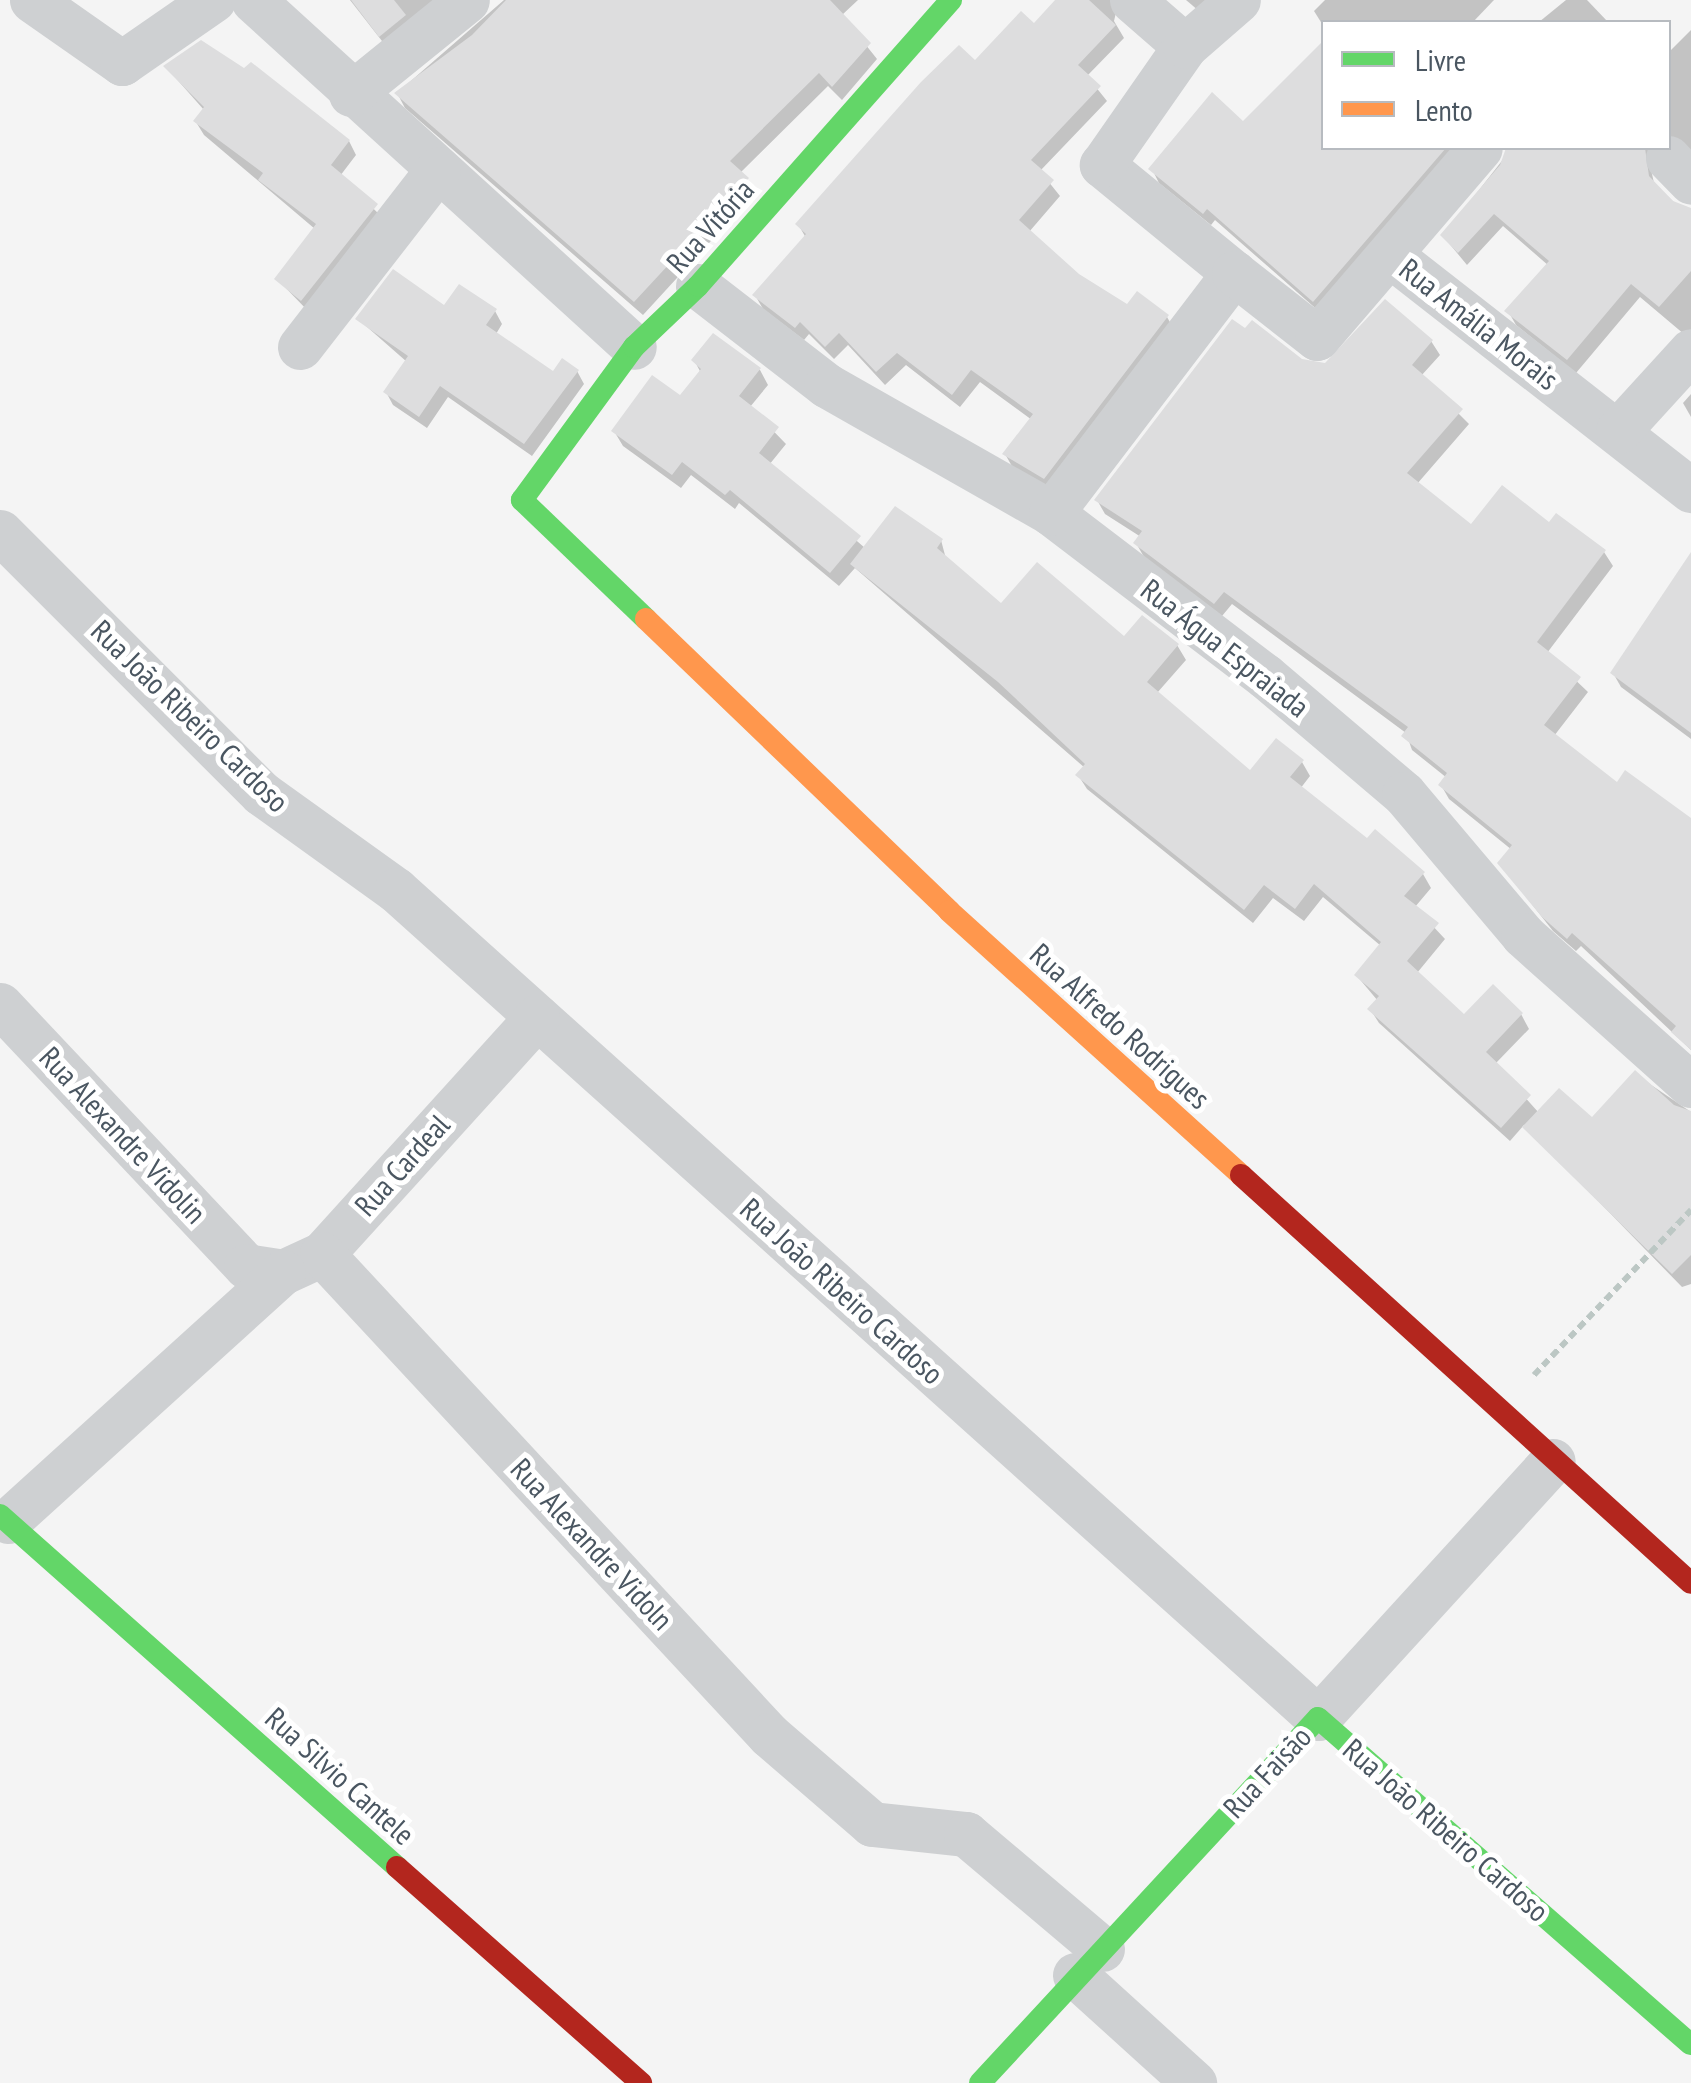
<!DOCTYPE html>
<meta charset="utf-8">
<style>
body{margin:0}
#map{position:relative;width:1691px;height:2083px;overflow:hidden;background:#f4f4f4;font-family:"PT Sans Narrow",sans-serif}
div>[style]{position:absolute}
.shadow>*{inset:0;background:#0003}
.building>*{inset:0;background:#ddddde}
.path>*{height:6px;margin-top:-3px;transform-origin:0;background:repeating-linear-gradient(90deg,#bcc7c4 0 8px,transparent 0 13px)}
.street>*{height:45px;margin:-22.5px;padding:0 22.5px;transform-origin:22.5px;border-radius:22.5px;background:#ced0d2}
.fast>*{height:22px;margin:-11px;padding:0 11px;transform-origin:11px;border-radius:11px;background:#63d668}
.slow>*{height:22px;margin:-11px;padding:0 11px;transform-origin:11px;border-radius:11px;background:#ff974d}
.jam>*{height:22px;margin:-11px;padding:0 11px;transform-origin:11px;border-radius:11px;background:#b3261e}
span{translate:-50% -50%;white-space:nowrap;text-align:center;line-height:1.15;-webkit-text-stroke:10px #fff;paint-order:stroke}
.street-label{font-size:30px;color:#4a5661}
.legend{position:absolute;left:1321px;top:20px;width:350px;height:130px;box-sizing:border-box;background:#fff;border:2px solid #b7bbc0;margin:0;padding:12px 18px;list-style:none;font-size:30px;color:#4a5661}
.legend li{display:flex;align-items:center;gap:20px;height:50px}
.legend b{width:50px;border:2px solid #b7bbc0}
</style>
<div id="map">
<div class="shadow">
<i style="clip-path:polygon(350px 0,455px 0,389px 50px)"></i>
<i style="clip-path:polygon(504px 0,858px 0,842px 15px,877px 59px,842px 100px,828px 86px,740px 173px,755px 193px,643px 315px,405px 108px,397px 93px)"></i>
<i style="clip-path:polygon(1059px 0,1119px 0,1114px 21px,1124px 38px,1087px 76px,1107px 101px,1040px 171px,1060px 196px,1029px 232px,1077px 276px,1127px 307px,1167px 317px,1175px 331px,1052px 491px,1013px 468px,1005px 454px,1032px 420px,980px 382px,960px 407px,906px 365px,885px 385px,848px 345px,834px 359px,809px 334px,804px 340px,763px 309px,755px 295px,806px 238px,798px 224px,976px 63px,1034px 27px)"></i>
<i style="clip-path:polygon(1186px 0,1209px 0,1199px 11px)"></i>
<i style="clip-path:polygon(1325px 0,1494px 0,1473px 22px,1324px 27px,1314px 11px)"></i>
<i style="clip-path:polygon(1566px 0,1587px 0,1608px 22px,1539px 22px)"></i>
<i style="clip-path:polygon(1691px 30px,1691px 151px,1668px 147px,1668px 53px)"></i>
<i style="clip-path:polygon(166px 67px,349px 141px,356px 155px,340px 176px,384px 219px,310px 313px,277px 279px,315px 229px,204px 135px,196px 122px,204px 110px)"></i>
<i style="clip-path:polygon(1244px 124px,1324px 148px,1467px 148px,1322px 314px,1215px 220px,1211px 225px,1159px 183px,1152px 169px)"></i>
<i style="clip-path:polygon(1512px 148px,1668px 148px,1650px 165px,1654px 183px,1682px 210px,1691px 208px,1691px 340px,1640px 297px,1576px 373px,1516px 325px,1508px 311px,1549px 266px,1503px 226px,1467px 265px,1443px 236px)"></i>
<i style="clip-path:polygon(445px 308px,495px 311px,502px 324px,496px 334px,553px 374px,577px 371px,584px 384px,532px 456px,448px 397px,427px 428px,393px 405px,386px 392px,407px 362px,358px 319px)"></i>
<i style="clip-path:polygon(717px 339px,760px 370px,768px 385px,750px 407px,786px 444px,769px 465px,865px 548px,941px 540px,946px 559px,1002px 606px,1124px 640px,1177px 645px,1186px 660px,1157px 693px,1250px 774px,1302px 762px,1310px 776px,1300px 789px,1367px 842px,1423px 874px,1431px 888px,1415px 907px,1445px 939px,1417px 973px,1464px 1018px,1521px 1014px,1529px 1029px,1495px 1064px,1539px 1113px,1592px 1121px,1635px 1074px,1691px 1112px,1691px 1284px,1682px 1287px,1524px 1125px,1510px 1141px,1379px 1023px,1370px 1009px,1378px 1001px,1357px 976px,1381px 946px,1323px 897px,1304px 921px,1273px 898px,1253px 923px,1087px 789px,1078px 775px,1085px 768px,855px 568px,839px 586px,739px 503px,735px 509px,691px 475px,681px 488px,623px 446px,614px 431px,680px 398px,701px 373px,694px 360px)"></i>
<i style="clip-path:polygon(1431px 341px,1440px 355px,1421px 376px,1469px 424px,1417px 484px,1472px 527px,1549px 525px,1604px 552px,1613px 566px,1547px 653px,1588px 692px,1554px 736px,1617px 785px,1691px 821px,1691px 1050px,1581px 946px,1576px 951px,1553px 931px,1500px 864px,1512px 850px,1449px 799px,1441px 785px,1447px 778px,1412px 750px,1406px 733px,1232px 604px,1222px 616px,1144px 557px,1136px 543px,1141px 537px,1105px 514px,1097px 500px,1301px 362px,1326px 366px)"></i>
<i style="clip-path:polygon(1691px 394px,1691px 417px,1683px 403px)"></i>
<i style="clip-path:polygon(1691px 558px,1691px 739px,1621px 687px,1613px 673px)"></i>
</div>
<div class="building">
<i style="clip-path:polygon(351px 0,394px 0,406px 15px,379px 37px)"></i>
<i style="clip-path:polygon(506px 0,830px 0,871px 43px,832px 87px,819px 73px,730px 161px,749px 178px,634px 302px,394px 93px,472px 35px)"></i>
<i style="clip-path:polygon(1055px 0,1089px 0,1116px 25px,1078px 65px,1101px 86px,1031px 160px,1054px 180px,1019px 220px,1079px 274px,1127px 304px,1137px 291px,1169px 315px,1044px 479px,1002px 454px,1033px 414px,971px 370px,952px 395px,897px 353px,876px 372px,839px 333px,825px 347px,800px 322px,795px 328px,752px 295px,806px 234px,795px 224px,921px 82px,959px 45px,975px 60px,1021px 11px,1034px 23px)"></i>
<i style="clip-path:polygon(201px 40px,244px 68px,251px 62px,350px 140px,331px 165px,378px 204px,301px 301px,274px 279px,316px 224px,258px 180px,263px 173px,193px 121px,204px 107px,163px 66px)"></i>
<i style="clip-path:polygon(1324px 40px,1324px 148px,1446px 148px,1313px 302px,1207px 209px,1203px 214px,1148px 169px,1212px 92px,1243px 121px)"></i>
<i style="clip-path:polygon(1506px 148px,1645px 148px,1649px 176px,1673px 201px,1691px 208px,1691px 271px,1659px 307px,1631px 284px,1567px 360px,1504px 311px,1549px 261px,1494px 214px,1458px 253px,1440px 235px,1500px 165px)"></i>
<i style="clip-path:polygon(393px 269px,444px 305px,459px 284px,497px 309px,486px 325px,553px 371px,562px 358px,579px 370px,524px 444px,440px 386px,419px 417px,383px 392px,408px 356px,355px 319px)"></i>
<i style="clip-path:polygon(1385px 299px,1433px 340px,1412px 365px,1463px 409px,1407px 473px,1471px 524px,1502px 485px,1549px 522px,1556px 513px,1606px 550px,1537px 642px,1581px 677px,1544px 725px,1617px 782px,1625px 770px,1691px 818px,1691px 1050px,1671px 1032px,1676px 1026px,1572px 933px,1567px 939px,1542px 917px,1497px 863px,1512px 845px,1438px 785px,1447px 773px,1401px 736px,1408px 727px,1224px 592px,1214px 604px,1133px 543px,1142px 531px,1094px 500px,1232px 319px,1245px 328px,1252px 320px,1302px 359px,1325px 363px)"></i>
<i style="clip-path:polygon(713px 333px,761px 368px,739px 396px,779px 427px,759px 453px,861px 536px,830px 573px,730px 490px,725px 495px,682px 462px,672px 475px,611px 431px,652px 375px,680px 395px,701px 369px,691px 360px)"></i>
<i style="clip-path:polygon(895px 506px,943px 539px,937px 548px,1001px 603px,1037px 562px,1124px 636px,1142px 615px,1179px 644px,1147px 682px,1250px 770px,1276px 738px,1304px 760px,1290px 777px,1367px 838px,1375px 829px,1425px 872px,1404px 896px,1439px 923px,1407px 961px,1464px 1014px,1493px 984px,1523px 1013px,1486px 1052px,1531px 1095px,1501px 1128px,1367px 1009px,1379px 996px,1354px 975px,1381px 942px,1314px 884px,1295px 909px,1264px 885px,1244px 910px,1075px 775px,1085px 764px,998px 682px,850px 564px)"></i>
<i style="clip-path:polygon(1691px 552px,1691px 733px,1610px 673px)"></i>
<i style="clip-path:polygon(1635px 1070px,1674px 1105px,1691px 1111px,1691px 1255px,1672px 1274px,1522px 1127px,1559px 1088px,1592px 1117px)"></i>
</div>
<div class="path">
<i style="left:1534px;top:1375px;width:228px;rotate:-46.4deg"></i>
</div>
<div class="street">
<i style="left:32px;top:0;width:110px;rotate:35deg"></i>
<i style="left:122px;top:63px;width:111px;rotate:-34.7deg"></i>
<i style="left:253px;top:0;width:515px;rotate:42.33deg"></i>
<i style="left:1132px;top:0;width:70px;rotate:41deg"></i>
<i style="left:351px;top:94px;width:149px;rotate:-39deg"></i>
<i style="left:1668px;top:158px;width:33px;rotate:46deg"></i>
<i style="left:1390px;top:255px;width:382px;rotate:38deg"></i>
<i style="left:1234px;top:273px;width:171px;rotate:-140.7deg"></i>
<i style="left:1102px;top:165px;width:145px;rotate:-55.1deg"></i>
<i style="left:1185px;top:46px;width:70px;rotate:-41deg"></i>
<i style="left:698px;top:286px;width:162px;rotate:37.7deg"></i>
<i style="left:826px;top:385px;width:259px;rotate:29.6deg"></i>
<i style="left:1051px;top:513px;width:269px;rotate:37.3deg"></i>
<i style="left:1265px;top:676px;width:182px;rotate:40.3deg"></i>
<i style="left:1404px;top:794px;width:185px;rotate:49.8deg"></i>
<i style="left:1523px;top:935px;width:225px;rotate:41.8deg"></i>
<i style="left:300px;top:347px;width:225px;rotate:-52.2deg"></i>
<i style="left:1618px;top:431px;width:108px;rotate:-47.6deg"></i>
<i style="left:1051px;top:513px;width:302px;rotate:-52.7deg"></i>
<i style="left:1234px;top:273px;width:105px;rotate:38.1deg"></i>
<i style="left:1317px;top:338px;width:250px;rotate:-49.4deg"></i>
<i style="left:0;top:532px;width:369px;rotate:45deg"></i>
<i style="left:261px;top:793px;width:166px;rotate:35.7deg"></i>
<i style="left:396px;top:890px;width:1239px;rotate:41.93deg"></i>
<i style="left:1318px;top:1718px;width:348px;rotate:-47.6deg"></i>
<i style="left:0;top:1005px;width:359px;rotate:46.7deg"></i>
<i style="left:246px;top:1266px;width:37px;rotate:9deg"></i>
<i style="left:283px;top:1272px;width:43px;rotate:-24.8deg"></i>
<i style="left:322px;top:1254px;width:320px;rotate:-47.8deg"></i>
<i style="left:322px;top:1254px;width:657px;rotate:47.1deg"></i>
<i style="left:769px;top:1735px;width:136px;rotate:40.8deg"></i>
<i style="left:872px;top:1824px;width:95px;rotate:6.1deg"></i>
<i style="left:966px;top:1834px;width:178px;rotate:40.2deg"></i>
<i style="left:8px;top:1521px;width:371px;rotate:-42.2deg"></i>
<i style="left:1075px;top:1975px;width:161px;rotate:42.2deg"></i>
</div>
<div class="fast">
<i style="left:646px;top:619px;width:172px;rotate:-136.2deg"></i>
<i style="left:522px;top:500px;width:190px;rotate:-53.8deg"></i>
<i style="left:634px;top:347px;width:88px;rotate:-43.6deg"></i>
<i style="left:698px;top:286px;width:382px;rotate:-48.5deg"></i>
<i style="left:0;top:1515px;width:531px;rotate:41.56deg"></i>
<i style="left:980px;top:2083px;width:497px;rotate:-47.2deg"></i>
<i style="left:1318px;top:1718px;width:495px;rotate:41.2deg"></i>
</div>
<div class="slow">
<i style="left:646px;top:619px;width:421px;rotate:43.9deg"></i>
<i style="left:949px;top:911px;width:394px;rotate:42.1deg"></i>
</div>
<div class="jam">
<i style="left:1241px;top:1175px;width:607px;rotate:42.2deg"></i>
<i style="left:397px;top:1867px;width:326px;rotate:41.5deg"></i>
</div>
<div class="street-label">
<span style="left:710px;top:226px;rotate:-48deg">Rua Vitória</span>
<span style="left:1479px;top:324px;rotate:38deg">Rua Amália Morais</span>
<span style="left:1225px;top:648px;rotate:38deg">Rua Água Espraiada</span>
<span style="left:190px;top:716px;rotate:44deg">Rua João Ribeiro Cardoso</span>
<span style="left:1120px;top:1026px;rotate:42deg">Rua Alfredo Rodrigues</span>
<span style="left:123px;top:1135px;rotate:47deg">Rua Alexandre Vidolin</span>
<span style="left:402px;top:1165px;rotate:-48deg">Rua Cardeal</span>
<span style="left:842px;top:1291px;rotate:42deg">Rua João Ribeiro Cardoso</span>
<span style="left:592px;top:1544px;rotate:47deg">Rua Alexandre Vidoln</span>
<span style="left:1267px;top:1772px;rotate:-47deg">Rua Faisão</span>
<span style="left:340px;top:1776px;rotate:42deg">Rua Silvio Cantele</span>
<span style="left:1446px;top:1830px;rotate:41deg">Rua João Ribeiro Cardoso</span>
</div>
<ul class="legend">
<li><b style="height:12px;background:#63d668"></b>Livre</li>
<li><b style="height:12px;background:#ff974d"></b>Lento</li>
</ul>
</div>
